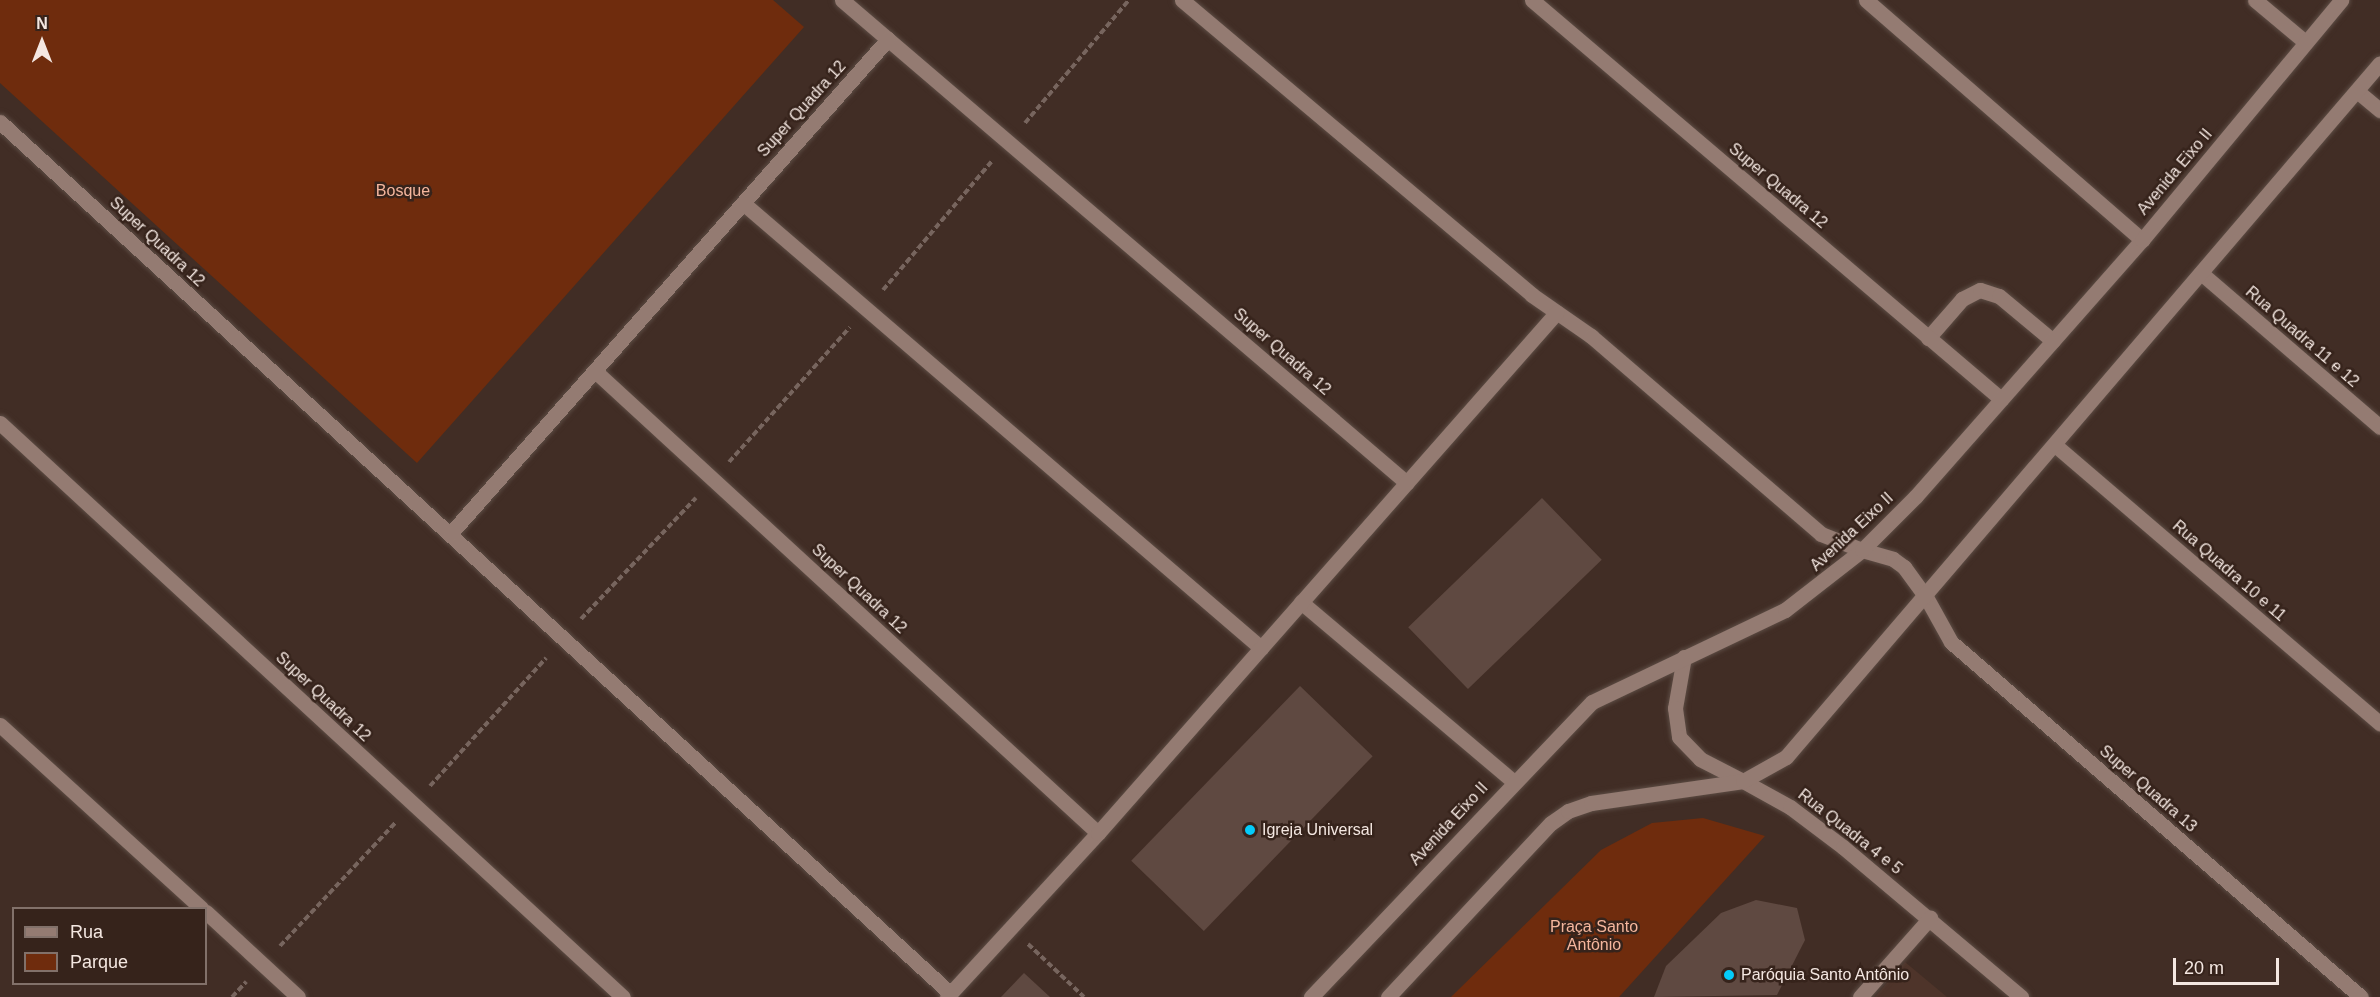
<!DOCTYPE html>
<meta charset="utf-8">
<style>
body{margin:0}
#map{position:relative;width:2380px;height:997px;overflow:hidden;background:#412d25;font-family:Arial,sans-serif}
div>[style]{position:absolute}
.built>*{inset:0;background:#4e342a}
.green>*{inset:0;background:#6f2c0d}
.building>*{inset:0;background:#5f4941;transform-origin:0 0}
.path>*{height:4px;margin-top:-2px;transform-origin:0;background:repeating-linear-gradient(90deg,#77655e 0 6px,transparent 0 9px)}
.roads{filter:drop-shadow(0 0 2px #5c4c44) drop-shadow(0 0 2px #5c4c44)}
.service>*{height:15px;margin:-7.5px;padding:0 7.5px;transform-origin:7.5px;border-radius:7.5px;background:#947b72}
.minor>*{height:15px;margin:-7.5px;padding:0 7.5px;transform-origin:7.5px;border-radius:7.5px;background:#947b72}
.tertiary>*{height:15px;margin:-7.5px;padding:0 7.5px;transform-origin:7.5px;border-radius:7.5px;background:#947b72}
.dots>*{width:16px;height:16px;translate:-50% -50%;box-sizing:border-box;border:3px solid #36231b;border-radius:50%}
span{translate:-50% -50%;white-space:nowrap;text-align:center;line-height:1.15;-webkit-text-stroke:5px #36231b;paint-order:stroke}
.street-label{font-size:16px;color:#f4e7e1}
.park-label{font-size:16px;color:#f5b69d}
.poi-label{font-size:16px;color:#f4e7e1}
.left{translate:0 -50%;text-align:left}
.legend{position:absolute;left:12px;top:907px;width:195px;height:78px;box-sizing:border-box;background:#36231b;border:2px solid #82716a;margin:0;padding:8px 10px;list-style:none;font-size:18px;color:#f4e7e1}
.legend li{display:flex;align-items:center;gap:12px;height:30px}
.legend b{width:30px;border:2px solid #82716a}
.north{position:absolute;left:12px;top:12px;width:60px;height:60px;-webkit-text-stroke:4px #36231b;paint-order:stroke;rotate:0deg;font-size:16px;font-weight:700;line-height:24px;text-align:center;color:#f4e7e1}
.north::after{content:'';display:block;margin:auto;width:21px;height:27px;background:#f4e7e1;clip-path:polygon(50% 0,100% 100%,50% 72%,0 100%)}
.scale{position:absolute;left:2173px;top:958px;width:106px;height:27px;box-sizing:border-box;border:3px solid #f4e7e1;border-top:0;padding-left:8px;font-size:18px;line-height:21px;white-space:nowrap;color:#f4e7e1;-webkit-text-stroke:4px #36231b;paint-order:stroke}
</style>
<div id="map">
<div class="built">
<i style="clip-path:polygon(1905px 962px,1947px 997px,1875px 997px)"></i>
</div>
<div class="green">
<i style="clip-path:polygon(0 0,773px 0,804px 27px,417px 463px,0 83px)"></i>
<i style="clip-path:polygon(1703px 818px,1765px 836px,1619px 997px,1451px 997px,1601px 850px,1652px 823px)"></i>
</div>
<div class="building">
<i style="left:1542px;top:498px;width:86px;height:186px;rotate:46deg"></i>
<i style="left:1300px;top:686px;width:101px;height:243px;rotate:44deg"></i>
<i style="clip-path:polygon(1756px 900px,1797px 908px,1805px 940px,1777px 995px,1654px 997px,1666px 966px,1721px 913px)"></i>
<i style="clip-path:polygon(1024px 973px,1050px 997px,1001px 997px)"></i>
</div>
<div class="path">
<i style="left:1025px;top:123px;width:161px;rotate:-49.8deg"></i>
<i style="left:883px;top:290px;width:170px;rotate:-49.8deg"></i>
<i style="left:729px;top:462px;width:181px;rotate:-48.1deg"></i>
<i style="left:581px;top:619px;width:167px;rotate:-46.5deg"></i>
<i style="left:430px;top:786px;width:173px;rotate:-47.8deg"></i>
<i style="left:1028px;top:944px;width:77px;rotate:43.4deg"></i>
<i style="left:280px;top:946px;width:170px;rotate:-46.9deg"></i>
<i style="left:232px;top:997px;width:21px;rotate:-47deg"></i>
</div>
<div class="roads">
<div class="service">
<i style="left:1928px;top:338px;width:52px;rotate:-48.9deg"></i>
<i style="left:1962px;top:299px;width:20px;rotate:-27deg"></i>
<i style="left:1980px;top:290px;width:20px;rotate:18deg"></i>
<i style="left:1999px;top:296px;width:70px;rotate:39.8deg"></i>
</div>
<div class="minor">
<i style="left:842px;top:0;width:743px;rotate:40.53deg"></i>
<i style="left:1182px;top:0;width:458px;rotate:40.1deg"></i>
<i style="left:1532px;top:295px;width:72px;rotate:34.8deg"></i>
<i style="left:1591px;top:336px;width:303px;rotate:40.7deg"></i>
<i style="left:1821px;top:534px;width:44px;rotate:21.3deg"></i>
<i style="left:1532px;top:0;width:616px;rotate:40.39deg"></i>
<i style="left:1866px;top:0;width:366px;rotate:41deg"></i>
<i style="left:2255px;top:0;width:65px;rotate:40deg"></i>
<i style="left:2357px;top:91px;width:30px;rotate:40deg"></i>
<i style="left:0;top:122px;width:1289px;rotate:42.52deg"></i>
<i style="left:743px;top:203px;width:683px;rotate:40.66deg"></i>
<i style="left:2201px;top:273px;width:236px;rotate:40.7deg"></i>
<i style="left:595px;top:371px;width:683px;rotate:42.57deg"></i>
<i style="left:0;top:423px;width:847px;rotate:42.66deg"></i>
<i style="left:2055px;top:445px;width:428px;rotate:40.6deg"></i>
<i style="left:450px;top:534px;width:661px;rotate:-48.5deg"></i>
<i style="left:1926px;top:597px;width:51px;rotate:60.9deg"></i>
<i style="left:1951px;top:642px;width:542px;rotate:40.89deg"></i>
<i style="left:1301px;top:602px;width:277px;rotate:40.2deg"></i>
<i style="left:0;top:725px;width:272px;rotate:42.3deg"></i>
<i style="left:1743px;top:781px;width:54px;rotate:29deg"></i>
<i style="left:1790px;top:807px;width:66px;rotate:37deg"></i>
<i style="left:1843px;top:847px;width:233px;rotate:40.1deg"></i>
<i style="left:206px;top:912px;width:125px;rotate:42.7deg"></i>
<i style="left:947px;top:997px;width:223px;rotate:-47.4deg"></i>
<i style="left:1098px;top:833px;width:694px;rotate:-48.62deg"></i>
<i style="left:1860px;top:997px;width:106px;rotate:-48.5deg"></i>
</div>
<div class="tertiary">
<i style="left:1862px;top:550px;width:32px;rotate:16deg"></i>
<i style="left:1893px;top:559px;width:14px;rotate:36deg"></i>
<i style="left:1904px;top:567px;width:37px;rotate:54deg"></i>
<i style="left:1684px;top:657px;width:52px;rotate:100deg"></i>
<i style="left:1675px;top:708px;width:29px;rotate:82deg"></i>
<i style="left:1679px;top:737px;width:30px;rotate:46deg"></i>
<i style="left:1700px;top:759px;width:48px;rotate:27.1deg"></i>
<i style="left:1311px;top:997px;width:407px;rotate:-46.4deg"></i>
<i style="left:1592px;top:702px;width:214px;rotate:-25.5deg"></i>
<i style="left:1785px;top:610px;width:98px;rotate:-37.9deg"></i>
<i style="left:1862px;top:550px;width:76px;rotate:-45deg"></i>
<i style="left:1916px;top:496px;width:341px;rotate:-48.6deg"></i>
<i style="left:2142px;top:240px;width:312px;rotate:-50.3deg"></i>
<i style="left:1388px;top:997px;width:238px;rotate:-46.9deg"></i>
<i style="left:1551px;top:823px;width:21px;rotate:-35deg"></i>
<i style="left:1568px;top:811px;width:24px;rotate:-19deg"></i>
<i style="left:1591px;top:803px;width:154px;rotate:-8.2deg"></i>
<i style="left:1743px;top:781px;width:49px;rotate:-29.2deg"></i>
<i style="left:1786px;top:757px;width:913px;rotate:-49.44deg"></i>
</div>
</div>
<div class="dots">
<i style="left:1250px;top:830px;background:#04cbf9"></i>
<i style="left:1729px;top:975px;background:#04cbf9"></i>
</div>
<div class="street-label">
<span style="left:802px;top:109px;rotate:-48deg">Super Quadra 12</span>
<span style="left:2175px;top:172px;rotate:-50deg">Avenida Eixo II</span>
<span style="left:1778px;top:186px;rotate:40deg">Super Quadra 12</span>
<span style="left:157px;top:242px;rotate:43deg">Super Quadra 12</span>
<span style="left:2302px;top:337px;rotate:41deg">Rua Quadra 11 e 12</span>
<span style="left:1282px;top:352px;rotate:41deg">Super Quadra 12</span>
<span style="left:1852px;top:532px;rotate:-43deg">Avenida Eixo II</span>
<span style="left:2229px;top:571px;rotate:41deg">Rua Quadra 10 e 11</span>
<span style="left:859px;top:589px;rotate:43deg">Super Quadra 12</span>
<span style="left:323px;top:697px;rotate:43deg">Super Quadra 12</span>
<span style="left:2148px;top:789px;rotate:41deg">Super Quadra 13</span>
<span style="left:1449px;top:824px;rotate:-47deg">Avenida Eixo II</span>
<span style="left:1850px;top:832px;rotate:38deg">Rua Quadra 4 e 5</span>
</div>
<div class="park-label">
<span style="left:403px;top:191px">Bosque</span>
<span style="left:1594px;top:936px">Praça Santo<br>Antônio</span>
</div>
<div class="poi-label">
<span class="left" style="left:1262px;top:830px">Igreja Universal</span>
<span class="left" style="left:1741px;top:975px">Paróquia Santo Antônio</span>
</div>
<ul class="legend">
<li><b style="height:8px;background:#947b72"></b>Rua</li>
<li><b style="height:16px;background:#6f2c0d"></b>Parque</li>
</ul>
<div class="north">N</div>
<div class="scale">20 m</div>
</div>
